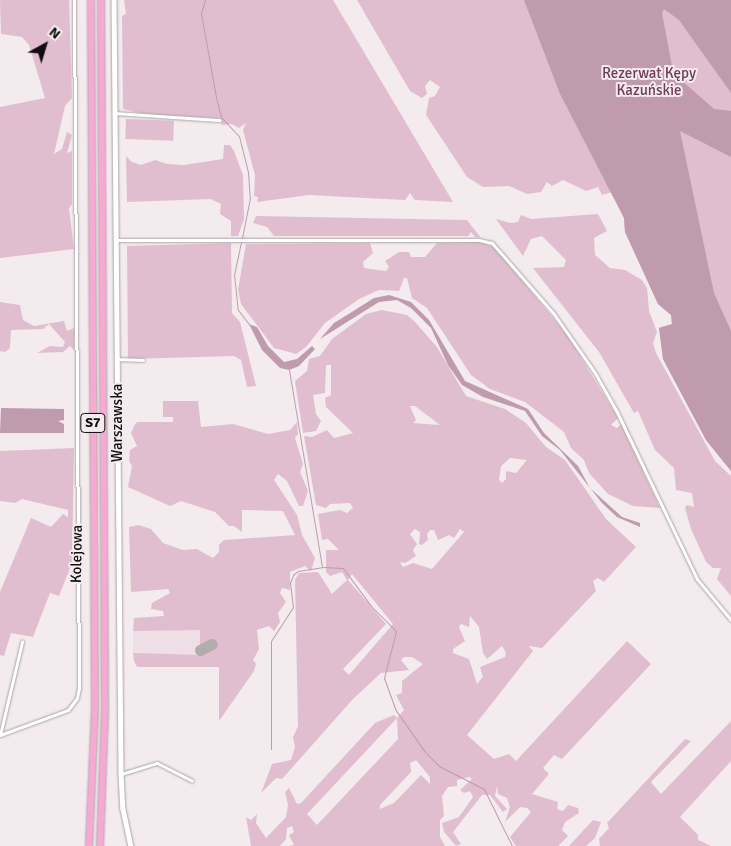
<!DOCTYPE html>
<meta charset="utf-8">
<style>
body{margin:0}
#map{position:relative;width:731px;height:846px;overflow:hidden;background:#f3ebee;font-family:Signika,sans-serif}
div>[style]{position:absolute}
.built>*{inset:0;background:#eedee5;transform-origin:0 0}
.green>*{inset:0;background:#e1becf;transform-origin:0 0}
.water>*{inset:0;background:#c09aad}
.stream>*{height:1px;margin:-0.5px;padding:0 0.5px;transform-origin:0.5px;border-radius:0.5px;background:#c09aad}
.taxiway>*{height:11px;margin:-5.5px;padding:0 5.5px;transform-origin:5.5px;border-radius:5.5px;background:#b2acae}
.roads{filter:drop-shadow(0 0 1px #aba4a7) drop-shadow(0 0 1px #aba4a7)}
.minor>*{height:3px;margin:-1.5px;padding:0 1.5px;transform-origin:1.5px;border-radius:1.5px;background:#fff}
.tertiary>*{height:4.5px;margin:-2.25px;padding:0 2.25px;transform-origin:2.25px;border-radius:2.25px;background:#fff}
.motorway>*{height:6px;margin:-3px;padding:0 3px;transform-origin:3px;border-radius:3px;background:#f8a9d2}
span{translate:-50% -50%;white-space:nowrap;text-align:center;line-height:1.15;-webkit-text-stroke:4px #f3ebee;paint-order:stroke}
.shield-label span{padding:1px 4px;background:#f3ebee;border:1px solid;border-radius:4px;-webkit-text-stroke-width:0}
.shield-label{font-size:14px;color:#110e0f;font-weight:700}
.park-label{font-size:15px;color:#703c59}
.street-label{font-size:15px;color:#110e0f}
.north{position:absolute;left:20px;top:20px;width:50px;height:50px;-webkit-text-stroke:4px #f3ebee;paint-order:stroke;rotate:39deg;font-size:14px;font-weight:700;line-height:20px;text-align:center;color:#110e0f}
.north::after{content:'';display:block;margin:auto;width:18px;height:22px;background:#110e0f;clip-path:polygon(50% 0,100% 100%,50% 72%,0 100%)}
</style>
<div id="map">
<div class="built">
<i style="left:200px;top:630px;width:25px;height:67px;rotate:90deg"></i>
</div>
<div class="green">
<i style="clip-path:polygon(0 0,69px 0,72px 98px,65px 106px,54px 154px,62px 149px,67px 132px,72px 135px,67px 153px,72px 151px,72px 204px,69px 208px,74px 249px,0 258px,0 107px,45px 98px,29px 45px,22px 37px,1px 34px)"></i>
<i style="clip-path:polygon(124px 0,333px 0,453px 202px,415px 200px,410px 193px,405px 200px,309px 195px,257px 202px,258px 197px,254px 196px,255px 175px,243px 130px,246px 123px,239px 128px,232px 124px,222px 125px,220px 118px,148px 115px,123px 109px,122px 16px,126px 14px)"></i>
<i style="clip-path:polygon(357px 0,731px 0,731px 471px,706px 440px,663px 359px,659px 328px,672px 324px,671px 315px,658px 304px,625px 232px,624px 218px,612px 192px,602px 195px,598px 187px,586px 191px,563px 180px,552px 186px,547px 182px,541px 192px,527px 194px,509px 186px,483px 187px,467px 177px,426px 115px,429px 98px,435px 96px,440px 87px,430px 80px,425px 86px,427px 94px,422px 98px,410px 91px)"></i>
<i style="left:126px;top:119px;width:48px;height:20px;rotate:2deg"></i>
<i style="clip-path:polygon(224px 145px,230px 145px,234px 151px,243px 175px,244px 219px,238px 236px,231px 236px,231px 221px,220px 214px,221px 204px,211px 199px,127px 202px,126px 156px,132px 162px,141px 165px,155px 160px,167px 164px,184px 165px,223px 159px)"></i>
<i style="clip-path:polygon(598px 214px,607px 231px,594px 238px,595px 255px,610px 268px,625px 270px,642px 280px,647px 288px,649px 311px,657px 332px,653px 343px,656px 353px,715px 461px,731px 476px,731px 596px,717px 579px,721px 568px,713px 568px,706px 562px,691px 529px,685px 508px,687px 505px,694px 507px,692px 493px,676px 490px,674px 468px,655px 450px,638px 411px,634px 413px,599px 352px,533px 268px,564px 267px,566px 260px,542px 236px,531px 239px,523px 256px,496px 219px,510px 223px,518px 222px,521px 215px,531px 219px)"></i>
<i style="clip-path:polygon(256px 216px,467px 220px,481px 238px,475px 237px,471px 232px,468px 236px,274px 236px,267px 227px,253px 223px)"></i>
<i style="clip-path:polygon(481px 242px,495px 248px,568px 336px,618px 418px,611px 425px,617px 428px,621px 424px,660px 508px,633px 506px,608px 494px,589px 473px,584px 460px,571px 448px,564px 432px,525px 402px,490px 389px,471px 375px,427px 308px,412px 298px,407px 278px,404px 278px,399px 291px,379px 290px,359px 299px,325px 323px,306px 347px,296px 354px,274px 348px,241px 304px,238px 290px,246px 244px,370px 243px,373px 253px,363px 262px,364px 268px,386px 271px,389px 267px,385px 261px,399px 252px,409px 252px,411px 257px,425px 257px,437px 243px)"></i>
<i style="clip-path:polygon(231px 243px,232px 313px,240px 322px,256px 386px,247px 387px,241px 360px,234px 356px,128px 359px,127px 246px)"></i>
<i style="clip-path:polygon(0 302px,20px 305px,23px 320px,34px 326px,64px 321px,67px 331px,74px 328px,74px 350px,70px 346px,63px 352px,37px 353px,50px 346px,63px 347px,65px 342px,49px 324px,43px 329px,11px 330px,10px 348px,5px 352px,0 351px)"></i>
<i style="clip-path:polygon(evenodd,382px 310px,407px 315px,415px 322px,437px 347px,466px 396px,505px 409px,526px 423px,546px 447px,565px 460px,606px 519px,636px 547px,604px 582px,598px 578px,593px 581px,596px 591px,542px 648px,529px 646px,533px 651px,467px 735px,494px 759px,509px 754px,516px 761px,627px 641px,651px 664px,562px 759px,554px 755px,543px 768px,549px 774px,532px 794px,558px 802px,557px 809px,563px 811px,568px 805px,578px 808px,579px 813px,565px 822px,562px 830px,568px 836px,558px 846px,516px 846px,510px 837px,531px 812px,527px 808px,520px 807px,505px 822px,510px 807px,507px 798px,498px 794px,497px 786px,495px 796px,507px 809px,503px 812px,490px 795px,482px 795px,453px 832px,461px 844px,456px 846px,444px 832px,442px 823px,459px 817px,473px 797px,470px 791px,464px 793px,460px 790px,472px 779px,469px 777px,457px 780px,457px 786px,448px 787px,442px 796px,444px 816px,440px 820px,440px 837px,445px 846px,288px 846px,294px 845px,289px 835px,294px 832px,292px 826px,287px 828px,286px 839px,280px 846px,251px 846px,246px 817px,251px 820px,257px 814px,256px 823px,266px 838px,286px 817px,288px 805px,285px 792px,289px 788px,297px 804px,301px 803px,375px 723px,394px 715px,397px 718px,404px 710px,396px 695px,402px 693px,402px 681px,423px 664px,412px 657px,404px 657px,401px 660px,409px 670px,381px 673px,353px 699px,282px 779px,276px 778px,261px 793px,272px 764px,291px 760px,295px 747px,293px 737px,298px 726px,295px 580px,299px 573px,318px 572px,332px 594px,347px 580px,342px 572px,330px 576px,326px 572px,326px 550px,339px 550px,328px 539px,322px 540px,318px 514px,340px 510px,347px 513px,353px 508px,350px 503px,330px 504px,326px 508px,316px 505px,304px 436px,312px 437px,327px 430px,334px 438px,353px 433px,326px 407px,325px 398px,331px 395px,331px 365px,326px 365px,325px 393px,313px 395px,316px 414px,321px 421px,316px 431px,303px 433px,295px 381px,307px 371px,309px 359px,320px 356px,332px 339px,366px 314px,382px 310px,410px 406px,415px 406px,440px 425px,413px 423px,416px 420px,410px 406px,382px 310px,510px 458px,527px 460px,516px 473px,506px 471px,506px 479px,502px 483px,499px 480px,501px 466px,510px 458px,382px 310px,415px 529px,420px 532px,419px 544px,422px 545px,428px 540px,427px 534px,430px 530px,434px 530px,438px 540px,449px 535px,454px 538px,460px 529px,464px 532px,432px 569px,413px 563px,403px 567px,400px 562px,405px 563px,416px 556px,413px 550px,417px 544px,410px 534px,415px 529px,382px 310px,352px 574px,393px 624px,349px 675px,343px 669px,386px 624px,348px 580px,352px 574px,382px 310px,470px 616px,479px 627px,483px 653px,487px 659px,502px 646px,506px 653px,505px 657px,480px 667px,483px 677px,477px 684px,469px 659px,453px 653px,453px 649px,465px 641px,459px 627px,461px 624px,469px 627px,470px 616px,382px 310px,397px 718px,398px 739px,317px 825px,307px 814px,397px 718px,382px 310px,416px 760px,430px 777px,430px 784px,421px 775px,394px 803px,380px 809px,380px 805px,411px 772px,410px 763px,416px 760px)"></i>
<i style="clip-path:polygon(163px 401px,198px 401px,201px 427px,233px 424px,268px 434px,290px 430px,297px 422px,298px 434px,295px 438px,303px 464px,300px 472px,308px 491px,303px 506px,299px 506px,287px 481px,278px 474px,274px 480px,297px 515px,302px 535px,315px 558px,311px 571px,305px 566px,290px 572px,290px 590px,282px 588px,280px 593px,286px 602px,278px 613px,280px 622px,274px 631px,269px 626px,257px 630px,259px 649px,253px 660px,256px 664px,254px 671px,219px 721px,219px 667px,137px 667px,134px 661px,133px 653px,200px 655px,200px 630px,133px 631px,134px 618px,164px 616px,163px 611px,151px 609px,152px 603px,170px 593px,168px 589px,131px 592px,129px 527px,138px 525px,151px 529px,163px 543px,183px 550px,197px 549px,213px 558px,219px 552px,219px 545px,224px 540px,295px 535px,283px 511px,242px 510px,242px 532px,234px 526px,229px 526px,215px 512px,181px 501px,170px 506px,128px 487px,132px 466px,129px 461px,130px 450px,137px 446px,131px 433px,134px 426px,137px 422px,173px 422px,173px 417px,163px 417px)"></i>
<i style="clip-path:polygon(74px 448px,72px 563px,59px 596px,50px 593px,33px 637px,11px 633px,4px 656px,0 655px,0 592px,31px 518px,51px 527px,63px 514px,68px 517px,68px 510px,22px 499px,15px 503px,0 501px,0 451px)"></i>
<i style="clip-path:polygon(731px 721px,731px 761px,680px 817px,698px 835px,698px 840px,711px 846px,600px 846px,599px 839px,609px 828px,607px 823px,685px 739px,691px 741px,651px 782px,661px 794px)"></i>
<i style="clip-path:polygon(593px 820px,601px 822px,595px 838px,586px 846px,569px 846px)"></i>
</div>
<div class="water">
<i style="clip-path:polygon(524px 0,731px 0,731px 93px,679px 20px,664px 9px,662px 13px,672px 66px,680px 79px,714px 109px,731px 111px,731px 157px,680px 131px,714px 293px,731px 331px,731px 471px,706px 440px,663px 359px,659px 328px,672px 324px,671px 315px,658px 304px,625px 232px,624px 218px,560px 94px)"></i>
<i style="clip-path:polygon(389px 295px,411px 302px,429px 320px,465px 381px,528px 409px,544px 433px,578px 466px,590px 488px,622px 517px,640px 523px,640px 527px,617px 517px,602px 503px,560px 450px,542px 436px,525px 411px,483px 397px,462px 385px,448px 365px,431px 328px,411px 308px,397px 300px,379px 302px,320px 339px,334px 323px,347px 315px,374px 298px)"></i>
<i style="clip-path:polygon(249px 324px,257px 327px,268px 346px,284px 362px,297px 359px,312px 346px,315px 349px,299px 366px,289px 370px,280px 368px,262px 350px)"></i>
<i style="clip-path:polygon(1px 408px,64px 409px,64px 420px,58px 421px,64px 424px,64px 433px,0 433px)"></i>
</div>
<div class="stream">
<i style="left:205px;top:0;width:14px;rotate:107deg"></i>
<i style="left:201px;top:13px;width:85px;rotate:79.9deg"></i>
<i style="left:216px;top:97px;width:21px;rotate:76deg"></i>
<i style="left:221px;top:117px;width:26px;rotate:47deg"></i>
<i style="left:239px;top:136px;width:37px;rotate:76deg"></i>
<i style="left:248px;top:172px;width:26px;rotate:86deg"></i>
<i style="left:250px;top:198px;width:41px;rotate:101.3deg"></i>
<i style="left:241px;top:242px;width:33px;rotate:102deg"></i>
<i style="left:234px;top:274px;width:36px;rotate:84deg"></i>
<i style="left:238px;top:310px;width:18px;rotate:52deg"></i>
<i style="left:323px;top:567px;width:20px;rotate:3deg"></i>
<i style="left:343px;top:568px;width:47px;rotate:53.6deg"></i>
<i style="left:371px;top:606px;width:35px;rotate:45deg"></i>
<i style="left:396px;top:631px;width:49px;rotate:104.3deg"></i>
<i style="left:384px;top:678px;width:33px;rotate:70deg"></i>
<i style="left:395px;top:709px;width:52px;rotate:55.1deg"></i>
<i style="left:425px;top:752px;width:20px;rotate:45deg"></i>
<i style="left:439px;top:766px;width:51px;rotate:27.1deg"></i>
<i style="left:484px;top:789px;width:64px;rotate:63.8deg"></i>
<i style="left:271px;top:749px;width:108px;rotate:-90deg"></i>
<i style="left:271px;top:641px;width:40px;rotate:-57.1deg"></i>
<i style="left:293px;top:607px;width:24px;rotate:-97deg"></i>
<i style="left:290px;top:583px;width:9px;rotate:-69deg"></i>
<i style="left:293px;top:575px;width:6px;rotate:-39deg"></i>
<i style="left:298px;top:571px;width:24px;rotate:-9deg"></i>
<i style="left:322px;top:567px;width:200px;rotate:-99.5deg"></i>
</div>
<div class="taxiway">
<i style="left:200px;top:650px;width:13px;rotate:-27deg"></i>
</div>
<div class="roads">
<div class="minor">
<i style="left:116px;top:113px;width:104px;rotate:3.9deg"></i>
<i style="left:116px;top:240px;width:363px"></i>
<i style="left:479px;top:240px;width:13px;rotate:13deg"></i>
<i style="left:492px;top:243px;width:94px;rotate:48.9deg"></i>
<i style="left:554px;top:314px;width:72px;rotate:55.2deg"></i>
<i style="left:595px;top:373px;width:43px;rotate:60.4deg"></i>
<i style="left:616px;top:410px;width:187px;rotate:64.4deg"></i>
<i style="left:697px;top:579px;width:53px;rotate:50.3deg"></i>
<i style="left:117px;top:359px;width:26px;rotate:2deg"></i>
<i style="left:0;top:735px;width:72px;rotate:-20.2deg"></i>
<i style="left:68px;top:710px;width:15px;rotate:-53deg"></i>
<i style="left:77px;top:698px;width:10px;rotate:-79deg"></i>
<i style="left:79px;top:688px;width:688px;rotate:-90.42deg"></i>
<i style="left:0;top:735px;width:96px;rotate:-76.7deg"></i>
<i style="left:121px;top:774px;width:38px;rotate:-17deg"></i>
<i style="left:157px;top:763px;width:39px;rotate:27deg"></i>
</div>
<div class="tertiary">
<i style="left:114px;top:0;width:774px;rotate:89.48deg"></i>
<i style="left:121px;top:774px;width:35px;rotate:87deg"></i>
<i style="left:123px;top:809px;width:38px;rotate:78deg"></i>
</div>
<div class="motorway">
<i style="left:89px;top:846px;width:136px;rotate:-87.5deg"></i>
<i style="left:95px;top:710px;width:710px;rotate:-90.32deg"></i>
<i style="left:100px;top:846px;width:136px;rotate:-87.9deg"></i>
<i style="left:105px;top:710px;width:710px;rotate:-90.32deg"></i>
</div>
</div>
<div class="shield-label">
<span style="left:93px;top:423px">S7</span>
</div>
<div class="park-label">
<span style="left:649px;top:82px">Rezerwat Kępy<br>Kazuńskie</span>
</div>
<div class="street-label">
<span style="left:118px;top:423px;rotate:-90deg">Warszawska</span>
<span style="left:77px;top:554px;rotate:-89deg">Kolejowa</span>
</div>
<div class="north">N</div>
</div>
